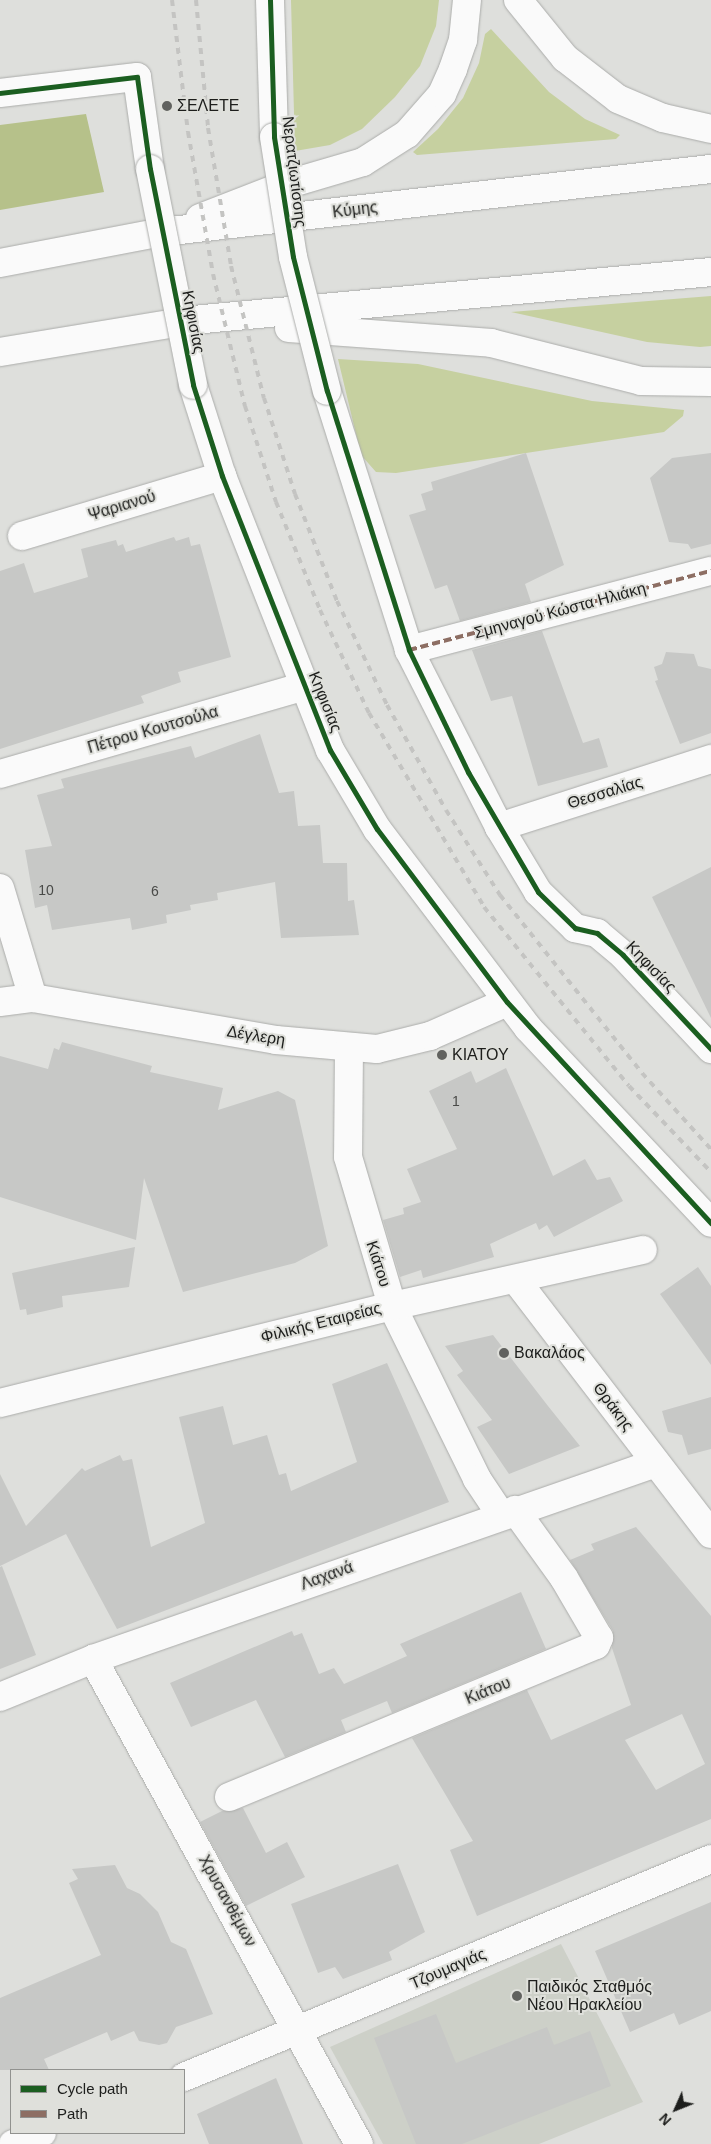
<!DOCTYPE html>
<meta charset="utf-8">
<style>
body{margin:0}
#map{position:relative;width:711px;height:2144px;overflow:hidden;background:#dedfdc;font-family:Helvetica,sans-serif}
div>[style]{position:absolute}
.built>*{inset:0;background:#cdd0c8}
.green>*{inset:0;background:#c6d0a0}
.forest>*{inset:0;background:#b6c18a}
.building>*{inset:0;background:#c7c8c6}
.roads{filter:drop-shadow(0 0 1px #abacaa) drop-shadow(0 0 1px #abacaa)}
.street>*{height:28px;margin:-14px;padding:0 14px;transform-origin:14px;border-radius:14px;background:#fafafa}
.secondary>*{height:28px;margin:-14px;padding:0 14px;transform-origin:14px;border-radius:14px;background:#fafafa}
.primary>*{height:28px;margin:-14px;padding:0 14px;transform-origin:14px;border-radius:14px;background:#fafafa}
.rail>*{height:4px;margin-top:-2px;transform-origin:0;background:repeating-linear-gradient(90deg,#c4c4c2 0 6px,transparent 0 12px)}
.bridges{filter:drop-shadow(0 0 1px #abacaa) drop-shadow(0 0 1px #abacaa)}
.street-bridge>*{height:28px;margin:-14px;padding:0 14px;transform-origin:14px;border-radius:14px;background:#fafafa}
.secondary-bridge>*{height:28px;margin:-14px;padding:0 14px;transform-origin:14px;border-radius:14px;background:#fafafa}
.quiet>*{height:4px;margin-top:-2px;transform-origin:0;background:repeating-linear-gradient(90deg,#8d6e63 0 8px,transparent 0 12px)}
.cycleway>*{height:5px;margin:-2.5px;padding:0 2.5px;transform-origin:2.5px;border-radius:2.5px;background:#1b5e20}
.dots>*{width:14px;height:14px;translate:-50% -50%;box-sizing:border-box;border:2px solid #dfe0db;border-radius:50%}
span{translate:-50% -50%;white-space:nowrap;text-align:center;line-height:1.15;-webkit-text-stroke:4px #dfe0db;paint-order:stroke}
.number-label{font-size:14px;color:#494a48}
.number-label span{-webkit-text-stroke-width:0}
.poi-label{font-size:16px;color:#1d1e1c}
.left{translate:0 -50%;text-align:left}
.street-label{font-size:16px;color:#1d1e1c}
.legend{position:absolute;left:10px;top:2069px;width:175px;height:65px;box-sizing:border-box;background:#dfe0db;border:1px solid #91928f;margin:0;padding:6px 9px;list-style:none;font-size:15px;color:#1d1e1c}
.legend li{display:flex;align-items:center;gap:10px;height:25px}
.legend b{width:25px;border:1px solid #91928f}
.north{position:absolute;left:651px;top:2084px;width:50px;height:50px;-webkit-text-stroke:4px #dfe0db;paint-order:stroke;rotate:226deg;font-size:14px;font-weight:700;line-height:20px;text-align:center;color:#1d1e1c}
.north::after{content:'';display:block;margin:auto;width:18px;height:22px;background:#1d1e1c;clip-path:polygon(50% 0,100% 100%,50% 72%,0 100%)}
</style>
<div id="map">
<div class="built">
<i style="clip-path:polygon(561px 1944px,643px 2102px,539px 2144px,383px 2144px,330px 2047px)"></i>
</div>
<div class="green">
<i style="clip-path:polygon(291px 0,439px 0,436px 26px,420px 66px,395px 97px,362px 129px,330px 145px,295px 151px)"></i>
<i style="clip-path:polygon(491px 29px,549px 92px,585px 119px,620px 135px,616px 139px,417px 155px,413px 152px,438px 129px,463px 98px,479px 63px,485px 34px)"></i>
<i style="clip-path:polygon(711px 296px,711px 346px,700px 347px,647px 342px,511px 312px)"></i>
<i style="clip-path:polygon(338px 359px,418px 364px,592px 401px,684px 410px,683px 416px,664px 432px,396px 473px,376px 472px,361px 455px)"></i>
</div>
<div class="forest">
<i style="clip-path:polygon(86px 114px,104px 192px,0 210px,0 125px)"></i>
</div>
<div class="building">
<i style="clip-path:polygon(526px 453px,564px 565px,525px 584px,531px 602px,460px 621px,447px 585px,435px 589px,409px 515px,426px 510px,421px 494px,433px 490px,431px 482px)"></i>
<i style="clip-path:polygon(711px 453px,711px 544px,691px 549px,688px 544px,669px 542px,650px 478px,672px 458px)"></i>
<i style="clip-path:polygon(174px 537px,176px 541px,189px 537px,191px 546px,200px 544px,231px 657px,178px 672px,181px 682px,141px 696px,144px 703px,0 749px,0 571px,24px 563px,34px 593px,88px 577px,81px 549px,116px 540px,118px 546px,123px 544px,126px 552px)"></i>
<i style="clip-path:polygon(542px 631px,583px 743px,599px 738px,608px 767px,538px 786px,512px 696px,491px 701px,472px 650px)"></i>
<i style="clip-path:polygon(666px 652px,694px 654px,698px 666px,711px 669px,711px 733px,680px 744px,655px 681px,658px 680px,654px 667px,662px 664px)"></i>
<i style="clip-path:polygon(260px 734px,279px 793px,294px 791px,298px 826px,320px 825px,323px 863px,347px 863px,348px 901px,354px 900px,359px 935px,281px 938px,275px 882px,217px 893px,218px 900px,190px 905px,191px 910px,166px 915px,167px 923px,132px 930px,130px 918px,52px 930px,47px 905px,35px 908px,25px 850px,52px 846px,37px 795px,64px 788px,61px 779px,191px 746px,195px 758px)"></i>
<i style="clip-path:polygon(711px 867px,711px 1018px,652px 897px)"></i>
<i style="clip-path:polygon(62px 1042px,152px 1066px,150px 1072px,223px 1088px,218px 1110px,278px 1091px,295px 1100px,328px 1246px,295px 1263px,183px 1292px,144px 1178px,136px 1240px,0 1197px,0 1056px,48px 1069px,54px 1048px,59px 1050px)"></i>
<i style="clip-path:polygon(506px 1068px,553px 1176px,585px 1159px,597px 1180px,610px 1177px,623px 1201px,554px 1237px,547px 1225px,539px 1230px,536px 1223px,490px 1244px,494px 1257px,423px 1278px,421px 1270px,400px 1277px,383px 1220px,404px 1214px,403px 1208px,421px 1202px,407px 1169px,457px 1149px,429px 1091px,471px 1071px,476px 1083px)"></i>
<i style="clip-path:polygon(135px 1247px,129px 1287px,62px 1296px,63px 1307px,27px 1315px,26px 1309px,20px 1310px,12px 1273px)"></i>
<i style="clip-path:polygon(698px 1267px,711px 1286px,711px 1365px,660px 1294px)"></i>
<i style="clip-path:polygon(493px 1335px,548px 1406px,580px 1446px,509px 1474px,477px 1427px,492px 1420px,457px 1375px,463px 1371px,445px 1346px)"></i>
<i style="clip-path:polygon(387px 1363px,449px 1502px,117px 1629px,66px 1534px,0 1566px,0 1474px,26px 1526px,82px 1468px,85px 1471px,120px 1455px,123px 1461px,132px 1459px,151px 1547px,205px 1523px,179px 1417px,223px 1406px,233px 1445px,267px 1435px,279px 1475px,286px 1473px,291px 1491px,357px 1462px,332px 1384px)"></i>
<i style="clip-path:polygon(711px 1397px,711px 1449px,688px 1455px,682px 1435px,668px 1432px,662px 1411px)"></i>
<i style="clip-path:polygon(evenodd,636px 1527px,711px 1616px,711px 1819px,477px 1916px,450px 1850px,473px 1841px,412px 1738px,527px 1690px,551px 1740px,631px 1705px,612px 1648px,613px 1631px,570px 1560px,594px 1550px,591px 1544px,636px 1527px,682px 1714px,705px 1764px,656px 1790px,625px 1740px,682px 1714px)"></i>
<i style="clip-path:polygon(2px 1566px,36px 1655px,0 1669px,0 1567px)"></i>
<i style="clip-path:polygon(521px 1592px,546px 1649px,392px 1713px,387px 1701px,341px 1720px,346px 1732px,285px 1757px,256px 1700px,191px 1727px,170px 1683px,292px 1631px,294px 1636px,302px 1633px,319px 1674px,334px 1668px,344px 1684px,407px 1656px,400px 1644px)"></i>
<i style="clip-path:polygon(243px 1808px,266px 1853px,287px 1842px,305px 1877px,246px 1906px,200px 1822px,222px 1811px)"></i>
<i style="clip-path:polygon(398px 1864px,425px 1932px,389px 1952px,392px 1960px,343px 1979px,335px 1967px,318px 1973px,291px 1904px)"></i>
<i style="clip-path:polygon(115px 1865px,127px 1888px,140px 1894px,158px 1912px,171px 1942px,186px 1949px,213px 2014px,176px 2027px,167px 2043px,159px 2045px,139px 2041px,134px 2031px,111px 2041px,107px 2032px,44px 2059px,49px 2070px,0 2070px,0 1998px,101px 1955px,69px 1883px,78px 1879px,72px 1869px)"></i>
<i style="clip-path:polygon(711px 1902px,711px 2011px,679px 2025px,674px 2013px,630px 2032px,595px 1951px)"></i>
<i style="clip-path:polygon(436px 2014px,456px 2063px,547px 2027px,554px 2045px,590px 2031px,611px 2086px,462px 2144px,416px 2144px,374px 2038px)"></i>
<i style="clip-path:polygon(276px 2078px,303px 2144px,209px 2144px,197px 2114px)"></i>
</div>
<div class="roads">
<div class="street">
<i style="left:0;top:93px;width:138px;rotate:-6.7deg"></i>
<i style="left:137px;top:77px;width:93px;rotate:82deg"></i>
<i style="left:193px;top:385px;width:96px;rotate:72.3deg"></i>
<i style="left:222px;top:476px;width:295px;rotate:68.5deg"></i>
<i style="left:330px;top:750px;width:92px;rotate:59.3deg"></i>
<i style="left:377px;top:829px;width:250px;rotate:52.8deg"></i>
<i style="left:528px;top:1028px;width:267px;rotate:46.8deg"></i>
<i style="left:22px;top:536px;width:209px;rotate:-16.7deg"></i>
<i style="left:409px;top:650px;width:312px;rotate:-14.7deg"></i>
<i style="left:0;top:774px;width:317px;rotate:-16.1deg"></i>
<i style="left:499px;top:827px;width:76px;rotate:59deg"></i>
<i style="left:538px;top:892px;width:52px;rotate:44.2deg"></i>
<i style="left:575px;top:928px;width:23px;rotate:13deg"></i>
<i style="left:597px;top:933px;width:34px;rotate:40deg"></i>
<i style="left:623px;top:955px;width:129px;rotate:46.9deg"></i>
<i style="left:0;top:888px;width:115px;rotate:73.3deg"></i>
<i style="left:0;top:1002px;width:33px;rotate:-7deg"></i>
<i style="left:33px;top:998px;width:247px;rotate:9.8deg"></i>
<i style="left:276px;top:1040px;width:101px;rotate:5.1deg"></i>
<i style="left:377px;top:1049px;width:55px;rotate:-13.8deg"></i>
<i style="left:430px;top:1036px;width:84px;rotate:-23.8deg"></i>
<i style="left:349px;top:1048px;width:109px;rotate:90.5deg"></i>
<i style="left:348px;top:1157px;width:155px;rotate:73.5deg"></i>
<i style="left:392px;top:1306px;width:193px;rotate:63.8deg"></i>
<i style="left:477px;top:1479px;width:43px;rotate:56.3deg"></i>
<i style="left:516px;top:1280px;width:320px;rotate:52.5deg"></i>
<i style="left:0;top:1403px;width:404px;rotate:-13.9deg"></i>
<i style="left:392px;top:1306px;width:257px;rotate:-12.6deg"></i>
<i style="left:93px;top:1659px;width:553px;rotate:61.26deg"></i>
<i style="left:0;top:1697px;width:100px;rotate:-22.2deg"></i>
<i style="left:93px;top:1659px;width:596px;rotate:-19.19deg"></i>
<i style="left:229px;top:1797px;width:397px;rotate:-22.5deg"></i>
<i style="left:596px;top:1645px;width:8px;rotate:-67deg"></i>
<i style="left:599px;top:1638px;width:69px;rotate:-120.3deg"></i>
<i style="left:564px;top:1578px;width:84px;rotate:-125.8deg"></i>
<i style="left:184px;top:2077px;width:570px;rotate:-22.47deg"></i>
<i style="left:13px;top:2144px;width:31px;rotate:-21deg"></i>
</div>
<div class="secondary">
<i style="left:270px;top:0;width:137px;rotate:88.3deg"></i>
<i style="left:327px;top:391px;width:272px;rotate:72.4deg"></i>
<i style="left:409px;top:650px;width:199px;rotate:63deg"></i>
<i style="left:499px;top:827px;width:223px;rotate:-17.8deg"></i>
</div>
<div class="primary">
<i style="left:518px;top:0;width:75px;rotate:51deg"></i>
<i style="left:565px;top:58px;width:67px;rotate:37.7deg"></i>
<i style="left:618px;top:99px;width:49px;rotate:22.9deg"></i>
<i style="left:663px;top:118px;width:49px;rotate:12.9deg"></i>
<i style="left:200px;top:218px;width:91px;rotate:-21.2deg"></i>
<i style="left:285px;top:185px;width:81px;rotate:-16.4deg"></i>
<i style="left:363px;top:162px;width:52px;rotate:-32.5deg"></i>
<i style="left:407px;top:134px;width:53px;rotate:-48.8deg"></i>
<i style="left:442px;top:94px;width:27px;rotate:-66deg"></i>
<i style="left:453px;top:69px;width:31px;rotate:-71deg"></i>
<i style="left:463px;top:40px;width:40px;rotate:-84.3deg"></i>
<i style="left:0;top:263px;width:165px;rotate:-10.8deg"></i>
<i style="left:162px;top:232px;width:553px;rotate:-6.55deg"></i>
<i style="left:289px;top:328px;width:203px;rotate:4.2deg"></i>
<i style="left:491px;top:343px;width:155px;rotate:14.2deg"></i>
<i style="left:641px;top:381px;width:70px;rotate:0.8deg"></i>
<i style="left:0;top:352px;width:196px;rotate:-9.4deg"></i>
<i style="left:193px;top:320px;width:520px;rotate:-5.29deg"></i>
</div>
</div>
<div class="rail">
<i style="left:172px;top:0;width:133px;rotate:83.1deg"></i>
<i style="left:188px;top:132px;width:144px;rotate:80deg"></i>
<i style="left:213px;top:274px;width:136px;rotate:76.4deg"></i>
<i style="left:245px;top:406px;width:101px;rotate:72.1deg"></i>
<i style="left:276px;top:502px;width:117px;rotate:67.8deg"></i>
<i style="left:320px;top:610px;width:114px;rotate:64.6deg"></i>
<i style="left:369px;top:713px;width:226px;rotate:59.3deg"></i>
<i style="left:484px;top:907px;width:230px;rotate:51deg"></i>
<i style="left:629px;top:1086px;width:119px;rotate:46.4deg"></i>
<i style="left:196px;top:0;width:129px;rotate:84.6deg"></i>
<i style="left:208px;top:128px;width:140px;rotate:80.5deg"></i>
<i style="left:231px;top:266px;width:136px;rotate:76deg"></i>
<i style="left:264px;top:398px;width:101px;rotate:72.1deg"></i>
<i style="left:295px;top:494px;width:115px;rotate:68.6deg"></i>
<i style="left:337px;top:601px;width:115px;rotate:64.3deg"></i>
<i style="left:387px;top:705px;width:120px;rotate:60.7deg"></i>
<i style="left:446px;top:810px;width:101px;rotate:57.6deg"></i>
<i style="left:500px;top:895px;width:228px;rotate:51.4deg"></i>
<i style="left:642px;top:1073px;width:103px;rotate:47.8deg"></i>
</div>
<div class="bridges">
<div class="street-bridge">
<i style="left:150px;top:169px;width:220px;rotate:78.7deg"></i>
</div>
<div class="secondary-bridge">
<i style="left:274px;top:137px;width:121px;rotate:81deg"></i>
<i style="left:293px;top:257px;width:138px;rotate:75.8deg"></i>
</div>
</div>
<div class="quiet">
<i style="left:409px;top:650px;width:312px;rotate:-14.7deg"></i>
</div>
<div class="cycleway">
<i style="left:270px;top:0;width:137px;rotate:88.3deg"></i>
<i style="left:274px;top:137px;width:121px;rotate:81deg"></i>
<i style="left:293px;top:257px;width:138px;rotate:75.8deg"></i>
<i style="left:327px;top:391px;width:272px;rotate:72.4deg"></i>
<i style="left:409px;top:650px;width:136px;rotate:64.2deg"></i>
<i style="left:468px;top:772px;width:139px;rotate:59.7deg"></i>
<i style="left:538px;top:892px;width:52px;rotate:44.2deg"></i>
<i style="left:575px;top:928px;width:23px;rotate:13deg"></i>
<i style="left:597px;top:933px;width:34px;rotate:40deg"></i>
<i style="left:623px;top:955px;width:129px;rotate:46.9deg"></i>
<i style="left:0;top:93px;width:138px;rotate:-6.7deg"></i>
<i style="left:137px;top:77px;width:93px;rotate:82deg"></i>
<i style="left:150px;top:169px;width:220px;rotate:78.7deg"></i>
<i style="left:193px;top:385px;width:96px;rotate:72.3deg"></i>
<i style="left:222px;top:476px;width:295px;rotate:68.5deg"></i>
<i style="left:330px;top:750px;width:92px;rotate:59.3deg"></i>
<i style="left:377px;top:829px;width:216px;rotate:53.1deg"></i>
<i style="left:507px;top:1002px;width:301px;rotate:47.3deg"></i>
</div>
<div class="dots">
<i style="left:167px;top:106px;background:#61625f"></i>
<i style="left:442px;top:1055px;background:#61625f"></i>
<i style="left:504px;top:1353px;background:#61625f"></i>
<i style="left:517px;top:1996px;background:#61625f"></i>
</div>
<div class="number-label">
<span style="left:46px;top:890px">10</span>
<span style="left:155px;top:891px">6</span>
<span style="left:456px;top:1101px">1</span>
</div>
<div class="poi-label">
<span class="left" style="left:177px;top:106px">ΣΕΛΕΤΕ</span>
<span class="left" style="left:452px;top:1055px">ΚΙΑΤΟΥ</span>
<span class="left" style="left:514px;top:1353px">Βακαλάος</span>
<span class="left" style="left:527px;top:1996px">Παιδικός Σταθμός<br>Νέου Ηρακλείου</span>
</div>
<div class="street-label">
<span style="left:294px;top:172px;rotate:83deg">Νερατζιωτίσσης</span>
<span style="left:355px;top:210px;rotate:-7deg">Κύμης</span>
<span style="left:193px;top:322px;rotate:79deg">Κηφισίας</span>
<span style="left:122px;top:506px;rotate:-17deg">Ψαριανού</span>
<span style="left:560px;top:611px;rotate:-15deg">Σμηναγού Κώστα Ηλιάκη</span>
<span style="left:325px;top:702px;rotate:68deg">Κηφισίας</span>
<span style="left:153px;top:730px;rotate:-16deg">Πέτρου Κουτσούλα</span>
<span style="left:605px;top:793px;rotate:-17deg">Θεσσαλίας</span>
<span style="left:651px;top:967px;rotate:46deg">Κηφισίας</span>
<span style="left:256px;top:1036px;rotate:9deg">Δέγλερη</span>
<span style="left:378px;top:1264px;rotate:72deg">Κιάτου</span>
<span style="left:321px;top:1323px;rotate:-14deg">Φιλικής Εταιρείας</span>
<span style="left:613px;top:1407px;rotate:53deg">Θράκης</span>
<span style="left:327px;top:1576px;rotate:-20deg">Λαχανά</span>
<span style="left:488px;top:1691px;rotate:-22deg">Κιάτου</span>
<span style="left:227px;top:1901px;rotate:61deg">Χρυσανθέμων</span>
<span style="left:448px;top:1969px;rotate:-23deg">Τζουμαγιάς</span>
</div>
<ul class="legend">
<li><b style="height:6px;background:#1b5e20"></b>Cycle path</li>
<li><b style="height:6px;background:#8d6e63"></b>Path</li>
</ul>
<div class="north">N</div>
</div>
